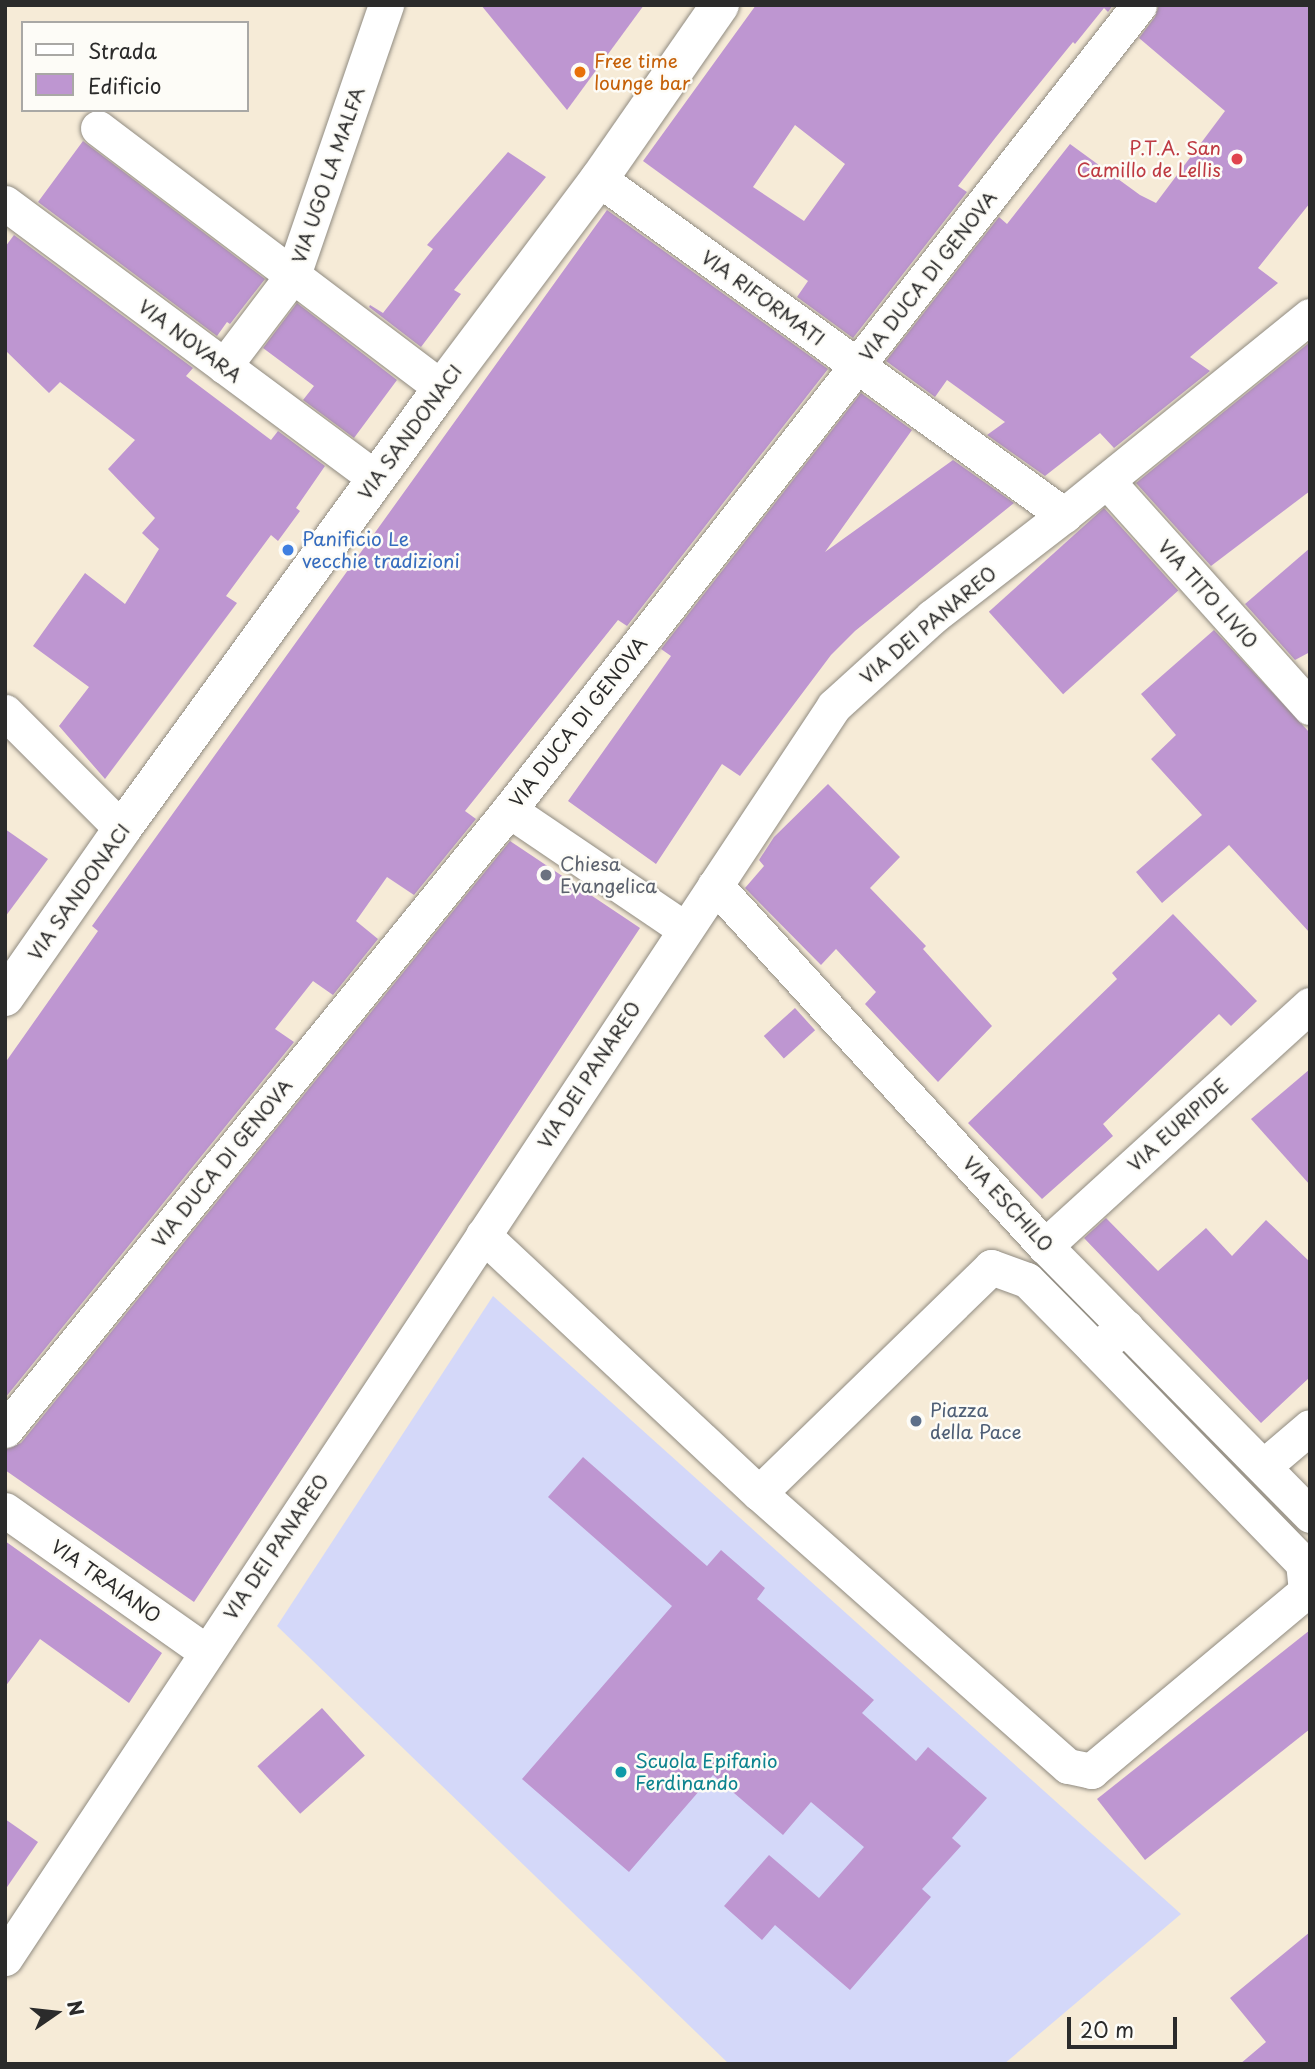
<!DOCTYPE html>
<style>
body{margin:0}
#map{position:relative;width:1315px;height:2069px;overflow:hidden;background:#f6ebd7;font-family:"Playpen Sans",sans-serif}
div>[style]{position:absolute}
.built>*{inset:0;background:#d4d8f9}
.building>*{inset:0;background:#be96d1;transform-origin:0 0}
.roads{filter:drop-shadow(0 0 2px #908b81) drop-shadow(0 0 2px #908b81)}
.minor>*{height:35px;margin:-17.5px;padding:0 17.5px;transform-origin:17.5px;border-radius:17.5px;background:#fff}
.secondary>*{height:38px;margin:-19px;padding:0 19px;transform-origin:19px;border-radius:19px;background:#fff}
.dots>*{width:19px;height:19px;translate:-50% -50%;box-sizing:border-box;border:4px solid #fdfcf7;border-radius:50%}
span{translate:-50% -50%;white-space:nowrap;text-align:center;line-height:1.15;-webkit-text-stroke:5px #fdfcf7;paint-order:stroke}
.food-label{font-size:19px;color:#c56008}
.left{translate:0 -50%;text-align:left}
.health-label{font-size:19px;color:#be3a42}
.right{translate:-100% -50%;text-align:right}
.street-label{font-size:19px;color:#2b2b2b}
.shop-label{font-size:19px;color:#366cbe}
.worship-label{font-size:19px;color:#5b616d}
.service-label{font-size:19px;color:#4e5e75}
.culture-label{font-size:19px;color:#0d838f}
.frame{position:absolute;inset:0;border:7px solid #2b2b2b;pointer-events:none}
.legend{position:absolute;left:21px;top:21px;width:228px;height:91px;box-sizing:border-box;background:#fdfcf7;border:2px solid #a9a8a5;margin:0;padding:9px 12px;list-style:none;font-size:21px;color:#2b2b2b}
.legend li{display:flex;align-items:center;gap:14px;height:35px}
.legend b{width:35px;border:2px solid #a9a8a5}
.north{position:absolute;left:21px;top:1978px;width:70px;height:70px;-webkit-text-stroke:5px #fdfcf7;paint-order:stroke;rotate:76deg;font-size:19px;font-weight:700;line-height:28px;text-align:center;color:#2b2b2b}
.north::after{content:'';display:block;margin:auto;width:24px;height:32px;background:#2b2b2b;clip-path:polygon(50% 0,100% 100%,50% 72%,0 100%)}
.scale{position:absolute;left:1067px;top:2017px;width:110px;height:32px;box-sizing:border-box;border:4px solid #2b2b2b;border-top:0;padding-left:9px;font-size:21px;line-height:24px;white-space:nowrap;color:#2b2b2b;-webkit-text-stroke:5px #fdfcf7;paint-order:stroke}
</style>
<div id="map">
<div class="built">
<i style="clip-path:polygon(493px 1296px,1181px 1914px,1004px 2064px,729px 2064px,277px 1626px)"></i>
</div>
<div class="building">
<i style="clip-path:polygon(481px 5px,644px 5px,567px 110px)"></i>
<i style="clip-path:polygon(evenodd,756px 5px,1113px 5px,1108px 12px,1104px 8px,1075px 44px,1073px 42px,996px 137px,958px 186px,967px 192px,853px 338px,797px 297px,808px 281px,643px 161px,756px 5px,795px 125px,845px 164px,804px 221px,753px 187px,795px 125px)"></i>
<i style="clip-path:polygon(1159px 5px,1310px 5px,1310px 203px,1258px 268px,1278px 283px,1190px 357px,1210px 371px,1114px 448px,1100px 433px,1045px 476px,987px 435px,1005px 422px,947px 380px,935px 397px,886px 361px,999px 217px,1007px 224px,1070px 144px,1140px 195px,1156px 203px,1225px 111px,1139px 38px,1155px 17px)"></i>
<i style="clip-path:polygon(83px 141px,265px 279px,230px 324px,227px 322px,217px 336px,38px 202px)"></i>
<i style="clip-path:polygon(508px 152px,546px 177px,454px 290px,461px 294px,421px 347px,369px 307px,370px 305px,383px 313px,433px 249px,427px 245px)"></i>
<i style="clip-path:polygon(607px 210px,828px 369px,627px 626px,618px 620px,465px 811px,476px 819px,414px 895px,387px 877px,356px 921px,378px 939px,333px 995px,313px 981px,275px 1029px,294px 1042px,5px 1398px,5px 1063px,98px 931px,92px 926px)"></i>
<i style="clip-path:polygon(14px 235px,193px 368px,186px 376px,271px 440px,278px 431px,325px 466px,296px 508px,300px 511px,278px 541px,271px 535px,226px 596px,237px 603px,105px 779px,59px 726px,89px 687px,33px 646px,85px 573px,125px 604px,159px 549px,142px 533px,155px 518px,108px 469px,135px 440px,60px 382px,49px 393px,5px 350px,5px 247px)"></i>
<i style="clip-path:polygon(297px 303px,397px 380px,354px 438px,303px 400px,314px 386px,263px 348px)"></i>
<i style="clip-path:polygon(1310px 342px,1310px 491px,1211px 566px,1136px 483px)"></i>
<i style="clip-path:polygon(861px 393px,912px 430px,825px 552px,953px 460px,1014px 503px,855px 631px,831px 655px,740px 776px,722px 764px,656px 864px,568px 801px,671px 656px,661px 649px)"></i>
<i style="left:1104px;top:508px;width:111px;height:155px;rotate:48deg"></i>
<i style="clip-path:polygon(1310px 548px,1310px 652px,1295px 660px,1245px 604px)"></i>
<i style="clip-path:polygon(1214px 630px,1310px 733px,1310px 933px,1229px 845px,1162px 903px,1136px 872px,1202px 815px,1151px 759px,1176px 735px,1141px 694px)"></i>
<i style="clip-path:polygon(828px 784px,900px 857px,870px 888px,926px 946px,923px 949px,992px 1026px,938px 1082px,865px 1004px,876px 992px,836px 949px,821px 965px,745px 888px,764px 866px,759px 860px,774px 837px)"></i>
<i style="clip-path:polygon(5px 829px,48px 859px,5px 917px)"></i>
<i style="clip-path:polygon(510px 841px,640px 928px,194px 1602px,5px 1470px,5px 1450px,21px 1443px)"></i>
<i style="clip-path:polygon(1173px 914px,1257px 1001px,1231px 1026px,1219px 1014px,1103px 1124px,1113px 1136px,1042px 1199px,968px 1123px,1117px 979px,1112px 973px)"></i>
<i style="left:795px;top:1008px;width:30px;height:42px;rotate:48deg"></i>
<i style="clip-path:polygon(1310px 1069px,1310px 1185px,1251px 1119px)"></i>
<i style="clip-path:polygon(1106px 1218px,1158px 1271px,1206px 1228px,1232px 1256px,1266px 1220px,1310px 1262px,1310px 1377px,1261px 1423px,1084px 1238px)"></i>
<i style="clip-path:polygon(583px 1457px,707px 1566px,721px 1550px,765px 1588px,757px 1599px,874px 1700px,862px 1713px,916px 1761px,928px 1747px,987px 1798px,952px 1838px,961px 1846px,922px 1889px,931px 1897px,850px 1990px,775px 1925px,762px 1940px,724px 1906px,769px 1855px,819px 1898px,864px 1847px,811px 1802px,783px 1835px,713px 1775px,629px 1872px,522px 1779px,672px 1606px,548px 1497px)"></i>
<i style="clip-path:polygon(5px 1541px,162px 1653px,129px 1703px,40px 1639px,5px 1687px)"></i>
<i style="clip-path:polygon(1310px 1630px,1310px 1729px,1145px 1860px,1097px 1799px)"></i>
<i style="left:322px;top:1708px;width:64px;height:87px;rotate:48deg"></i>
<i style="clip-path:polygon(5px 1819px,38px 1842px,5px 1890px)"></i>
<i style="clip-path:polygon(1310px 1932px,1310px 2064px,1240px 2064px,1266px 2042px,1230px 1998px)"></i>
</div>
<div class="roads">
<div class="minor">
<i style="left:98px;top:128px;width:431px;rotate:37.1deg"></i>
<i style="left:599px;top:179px;width:574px;rotate:35.85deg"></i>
<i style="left:5px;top:203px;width:462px;rotate:36.6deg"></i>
<i style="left:224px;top:366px;width:114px;rotate:-52.8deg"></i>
<i style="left:293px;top:275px;width:286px;rotate:-71deg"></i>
<i style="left:1107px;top:481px;width:304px;rotate:48.1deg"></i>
<i style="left:5px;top:712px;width:165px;rotate:45deg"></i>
<i style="left:509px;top:810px;width:212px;rotate:34.1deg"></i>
<i style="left:715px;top:885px;width:489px;rotate:47.6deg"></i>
<i style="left:1045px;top:1246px;width:378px;rotate:45.4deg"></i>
<i style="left:483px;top:1235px;width:378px;rotate:43.1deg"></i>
<i style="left:759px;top:1493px;width:324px;rotate:-44.2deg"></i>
<i style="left:991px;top:1267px;width:38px;rotate:20deg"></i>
<i style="left:1027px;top:1280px;width:97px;rotate:45.4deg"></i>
<i style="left:1095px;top:1349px;width:38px;rotate:-35deg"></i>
<i style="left:1045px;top:1246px;width:358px;rotate:-42.3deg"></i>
<i style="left:5px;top:1430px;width:799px;rotate:-50.89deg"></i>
<i style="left:509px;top:810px;width:1022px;rotate:-51.95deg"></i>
<i style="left:1264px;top:1466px;width:60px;rotate:-40.3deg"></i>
<i style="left:759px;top:1493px;width:412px;rotate:41.5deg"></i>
<i style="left:1068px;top:1766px;width:24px;rotate:12deg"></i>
<i style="left:1091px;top:1771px;width:280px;rotate:-39.9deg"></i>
<i style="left:1306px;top:1591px;width:28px;rotate:-96deg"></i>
<i style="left:1303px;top:1563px;width:298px;rotate:-134.2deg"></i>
<i style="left:5px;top:1510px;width:246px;rotate:35.2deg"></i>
<i style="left:5px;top:1958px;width:1502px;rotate:-56.49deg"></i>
<i style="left:834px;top:706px;width:132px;rotate:-42.2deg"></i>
<i style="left:932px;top:617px;width:167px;rotate:-37.7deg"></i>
<i style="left:1064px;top:515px;width:316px;rotate:-39deg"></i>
</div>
<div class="secondary">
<i style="left:5px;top:997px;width:205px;rotate:-55.1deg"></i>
<i style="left:122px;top:829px;width:545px;rotate:-54.03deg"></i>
<i style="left:442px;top:388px;width:261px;rotate:-53.1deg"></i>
<i style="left:599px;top:179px;width:212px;rotate:-55.2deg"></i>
</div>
</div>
<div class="dots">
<i style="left:580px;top:72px;background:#e8710a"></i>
<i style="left:1237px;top:159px;background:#e0444e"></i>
<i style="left:288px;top:550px;background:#3f7fe0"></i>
<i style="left:546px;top:875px;background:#6b7280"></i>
<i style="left:916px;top:1421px;background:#5c6f8a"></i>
<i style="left:621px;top:1772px;background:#0f9aa8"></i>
</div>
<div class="food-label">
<span class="left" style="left:594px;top:72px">Free time<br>lounge bar</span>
</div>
<div class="health-label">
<span class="right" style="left:1221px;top:159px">P.T.A. San<br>Camillo de Lellis</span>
</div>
<div class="street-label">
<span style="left:328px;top:175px;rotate:-71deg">VIA UGO LA MALFA</span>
<span style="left:928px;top:276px;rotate:-52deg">VIA DUCA DI GENOVA</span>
<span style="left:763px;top:298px;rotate:36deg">VIA RIFORMATI</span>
<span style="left:190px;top:341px;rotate:37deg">VIA NOVARA</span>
<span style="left:410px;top:432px;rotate:-54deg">VIA SANDONACI</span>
<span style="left:1208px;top:594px;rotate:48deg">VIA TITO LIVIO</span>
<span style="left:928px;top:625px;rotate:-40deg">VIA DEI PANAREO</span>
<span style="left:578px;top:722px;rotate:-52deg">VIA DUCA DI GENOVA</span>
<span style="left:79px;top:892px;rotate:-55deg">VIA SANDONACI</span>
<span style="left:589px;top:1075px;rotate:-57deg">VIA DEI PANAREO</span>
<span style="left:1178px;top:1125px;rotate:-42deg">VIA EURIPIDE</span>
<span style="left:222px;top:1163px;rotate:-51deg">VIA DUCA DI GENOVA</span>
<span style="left:1008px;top:1204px;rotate:47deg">VIA ESCHILO</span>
<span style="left:276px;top:1547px;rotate:-56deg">VIA DEI PANAREO</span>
<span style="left:106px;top:1581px;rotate:35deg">VIA TRAIANO</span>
</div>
<div class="shop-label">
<span class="left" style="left:302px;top:550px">Panificio Le<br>vecchie tradizioni</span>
</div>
<div class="worship-label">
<span class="left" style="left:560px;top:875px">Chiesa<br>Evangelica</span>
</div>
<div class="service-label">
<span class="left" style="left:930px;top:1421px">Piazza<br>della Pace</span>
</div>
<div class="culture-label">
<span class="left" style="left:635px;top:1772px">Scuola Epifanio<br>Ferdinando</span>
</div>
<div class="frame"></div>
<ul class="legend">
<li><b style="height:9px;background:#fff"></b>Strada</li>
<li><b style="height:19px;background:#be96d1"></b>Edificio</li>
</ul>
<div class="north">N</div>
<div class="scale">20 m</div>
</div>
